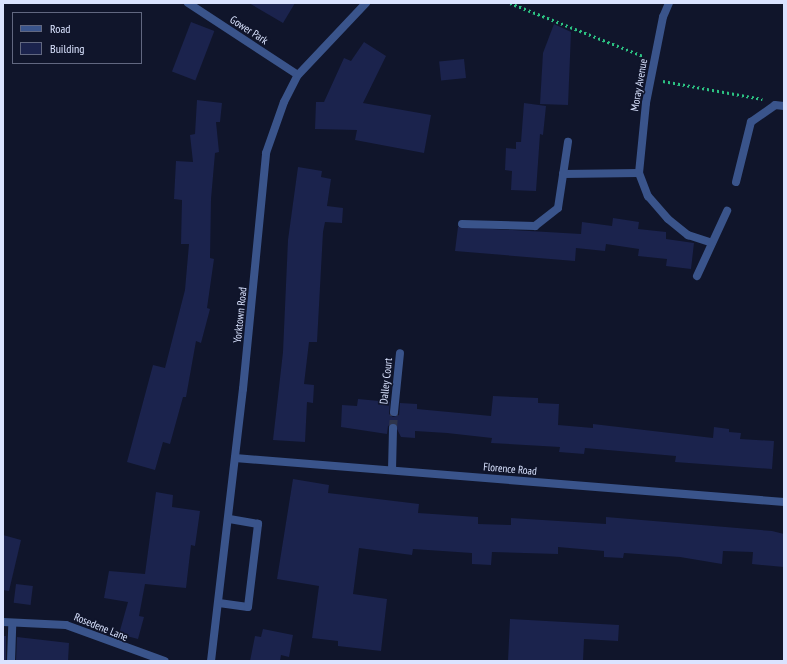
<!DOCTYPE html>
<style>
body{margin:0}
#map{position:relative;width:787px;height:664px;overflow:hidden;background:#10152b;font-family:"PT Sans Narrow",sans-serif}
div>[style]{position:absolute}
.building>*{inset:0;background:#1b234d;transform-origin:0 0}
.minor-tunnel>*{height:8px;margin-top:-4px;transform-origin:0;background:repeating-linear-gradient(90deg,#2e344b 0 8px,transparent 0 12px)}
.path>*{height:2.5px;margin-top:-1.25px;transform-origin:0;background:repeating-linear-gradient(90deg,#2cc182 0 2px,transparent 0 5px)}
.service>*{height:8px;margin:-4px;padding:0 4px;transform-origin:4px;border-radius:4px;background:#3a548b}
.minor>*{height:8px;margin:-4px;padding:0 4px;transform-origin:4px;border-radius:4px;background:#3a548b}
.tertiary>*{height:8px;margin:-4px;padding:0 4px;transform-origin:4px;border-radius:4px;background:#3a548b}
span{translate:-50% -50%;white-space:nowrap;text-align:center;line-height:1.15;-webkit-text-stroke:3.5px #10152b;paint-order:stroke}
.street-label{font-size:11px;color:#dae3ff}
.frame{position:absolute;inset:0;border:4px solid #dae3ff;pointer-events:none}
.legend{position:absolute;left:12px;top:12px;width:130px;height:52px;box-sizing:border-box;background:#10152b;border:1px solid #616780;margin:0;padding:5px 7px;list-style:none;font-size:12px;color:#dae3ff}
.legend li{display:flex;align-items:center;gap:8px;height:20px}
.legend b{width:20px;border:1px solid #616780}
</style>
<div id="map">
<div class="building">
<i style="clip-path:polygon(249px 3px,295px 3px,283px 23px)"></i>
<i style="left:191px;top:22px;width:25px;height:53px;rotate:21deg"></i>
<i style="clip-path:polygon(554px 24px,571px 32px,568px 105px,540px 104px,543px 53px)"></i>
<i style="clip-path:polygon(364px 42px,386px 56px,363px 103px,431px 115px,424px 153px,355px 140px,357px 130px,315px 129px,316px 102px,324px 102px,344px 58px,351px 61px)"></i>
<i style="left:464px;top:59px;width:19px;height:25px;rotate:84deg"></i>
<i style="clip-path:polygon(197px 100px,222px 103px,220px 122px,216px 122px,219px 152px,215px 153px,211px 199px,210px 258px,214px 259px,207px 308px,210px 309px,201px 343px,196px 341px,186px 397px,183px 397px,170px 444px,163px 442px,155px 470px,127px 462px,153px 365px,165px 368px,185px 290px,189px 244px,181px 244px,182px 200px,174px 199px,176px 161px,193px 162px,190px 135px,195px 134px)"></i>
<i style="clip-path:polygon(524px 103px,546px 106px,543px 135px,540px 134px,536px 191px,511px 190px,512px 171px,505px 170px,506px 148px,516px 149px,516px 142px,521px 142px)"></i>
<i style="clip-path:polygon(298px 167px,322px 171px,321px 177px,331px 179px,327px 206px,343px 208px,342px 223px,325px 222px,323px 232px,317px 342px,309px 342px,304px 384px,314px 385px,313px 403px,307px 402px,305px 442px,273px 440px,283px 352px,288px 240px)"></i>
<i style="clip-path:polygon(613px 218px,639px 222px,638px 229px,666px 232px,666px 239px,694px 243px,691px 269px,666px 266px,667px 259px,638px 256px,639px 249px,606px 244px,605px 251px,576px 248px,575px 261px,455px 251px,458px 227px,581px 234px,582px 222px,612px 226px)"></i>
<i style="clip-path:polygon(493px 396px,538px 398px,538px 403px,559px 404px,558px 425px,593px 428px,593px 424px,713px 438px,714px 427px,729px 429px,729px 432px,741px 433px,740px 439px,774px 441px,772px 469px,675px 462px,676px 456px,585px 448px,584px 454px,559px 452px,560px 447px,491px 443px,492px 438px,447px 433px,415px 431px,415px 438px,401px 437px,394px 423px,388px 426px,387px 434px,341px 427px,342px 405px,357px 406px,358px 399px,390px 402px,389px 414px,393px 417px,399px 415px,400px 403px,417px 404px,417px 409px,491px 416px)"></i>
<i style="clip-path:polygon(293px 479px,329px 485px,328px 493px,419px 504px,418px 513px,478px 517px,478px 524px,511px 525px,511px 518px,606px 524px,606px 517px,772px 531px,784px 534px,784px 567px,752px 564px,753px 552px,723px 551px,722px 564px,680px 557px,624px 553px,623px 558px,604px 557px,604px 551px,558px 547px,558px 554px,492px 552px,491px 565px,472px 564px,472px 553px,413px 549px,412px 555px,359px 548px,353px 594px,387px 599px,381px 651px,338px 646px,338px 641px,312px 638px,319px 586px,277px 579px)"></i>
<i style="clip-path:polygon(156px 492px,173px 495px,172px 507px,200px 511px,195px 546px,191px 545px,186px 588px,145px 584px,139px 616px,144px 617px,138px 639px,119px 634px,128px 602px,104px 598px,109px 571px,145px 574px)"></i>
<i style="clip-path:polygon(3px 535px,21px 540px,9px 591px,3px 590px)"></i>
<i style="left:16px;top:584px;width:17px;height:19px;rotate:7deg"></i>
<i style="clip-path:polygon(510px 619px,619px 625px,618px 641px,584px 639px,583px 661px,508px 661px)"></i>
<i style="clip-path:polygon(263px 629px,293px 635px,289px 657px,281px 655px,280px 661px,250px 661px,255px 636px,261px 637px)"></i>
<i style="left:3px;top:636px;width:3px;height:25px"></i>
<i style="clip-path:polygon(17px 637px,69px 643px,68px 661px,16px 661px)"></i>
</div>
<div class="minor-tunnel">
<i style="left:393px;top:428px;width:16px;rotate:-86deg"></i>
</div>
<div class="path">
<i style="left:510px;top:3px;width:143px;rotate:21.7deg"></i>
<i style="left:663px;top:81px;width:101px;rotate:10.3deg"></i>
</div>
<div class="service">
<i style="left:736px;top:182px;width:62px;rotate:-76deg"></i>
<i style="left:751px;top:122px;width:29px;rotate:-35deg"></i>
<i style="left:462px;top:224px;width:73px;rotate:1.6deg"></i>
<i style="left:535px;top:226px;width:29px;rotate:-38deg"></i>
<i style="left:697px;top:276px;width:72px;rotate:-65.2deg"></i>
<i style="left:219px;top:603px;width:29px;rotate:8deg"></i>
<i style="left:248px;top:607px;width:84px;rotate:-83.1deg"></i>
<i style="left:258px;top:524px;width:29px;rotate:-170deg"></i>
<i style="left:11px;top:661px;width:38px;rotate:-88deg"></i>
</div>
<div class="minor">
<i style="left:188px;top:3px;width:131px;rotate:33.2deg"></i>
<i style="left:669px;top:3px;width:15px;rotate:113deg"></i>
<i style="left:663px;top:17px;width:88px;rotate:101.2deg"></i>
<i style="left:646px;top:103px;width:70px;rotate:95.7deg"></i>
<i style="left:639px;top:173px;width:25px;rotate:69deg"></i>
<i style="left:648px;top:196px;width:30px;rotate:49deg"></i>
<i style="left:668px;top:219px;width:26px;rotate:39deg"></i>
<i style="left:688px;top:235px;width:25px;rotate:18deg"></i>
<i style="left:775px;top:105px;width:9px;rotate:6deg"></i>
<i style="left:563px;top:174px;width:76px;rotate:-0.8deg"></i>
<i style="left:558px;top:208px;width:67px;rotate:-81.4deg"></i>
<i style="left:394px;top:412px;width:59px;rotate:-84.2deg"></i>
<i style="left:235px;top:458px;width:551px;rotate:4.58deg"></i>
<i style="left:392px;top:470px;width:42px;rotate:-88.6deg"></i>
<i style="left:3px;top:622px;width:63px;rotate:2.7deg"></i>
<i style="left:66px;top:625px;width:105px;rotate:20deg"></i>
</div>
<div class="tertiary">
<i style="left:211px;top:661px;width:274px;rotate:-83.3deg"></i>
<i style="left:243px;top:389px;width:237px;rotate:-84.4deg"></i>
<i style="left:266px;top:153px;width:54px;rotate:-70.6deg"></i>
<i style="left:284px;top:102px;width:30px;rotate:-63deg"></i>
<i style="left:298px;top:75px;width:99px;rotate:-46.6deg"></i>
</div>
<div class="street-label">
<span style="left:249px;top:30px;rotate:33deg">Gower Park</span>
<span style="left:639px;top:85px;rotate:-80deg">Moray Avenue</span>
<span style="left:240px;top:315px;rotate:-84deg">Yorktown Road</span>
<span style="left:386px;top:381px;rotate:-84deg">Dalley Court</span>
<span style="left:510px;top:469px;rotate:5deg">Florence Road</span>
<span style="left:101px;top:627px;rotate:22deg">Rosedene Lane</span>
</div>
<div class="frame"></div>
<ul class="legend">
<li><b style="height:5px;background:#3a548b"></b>Road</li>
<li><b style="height:11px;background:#1b234d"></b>Building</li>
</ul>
</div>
